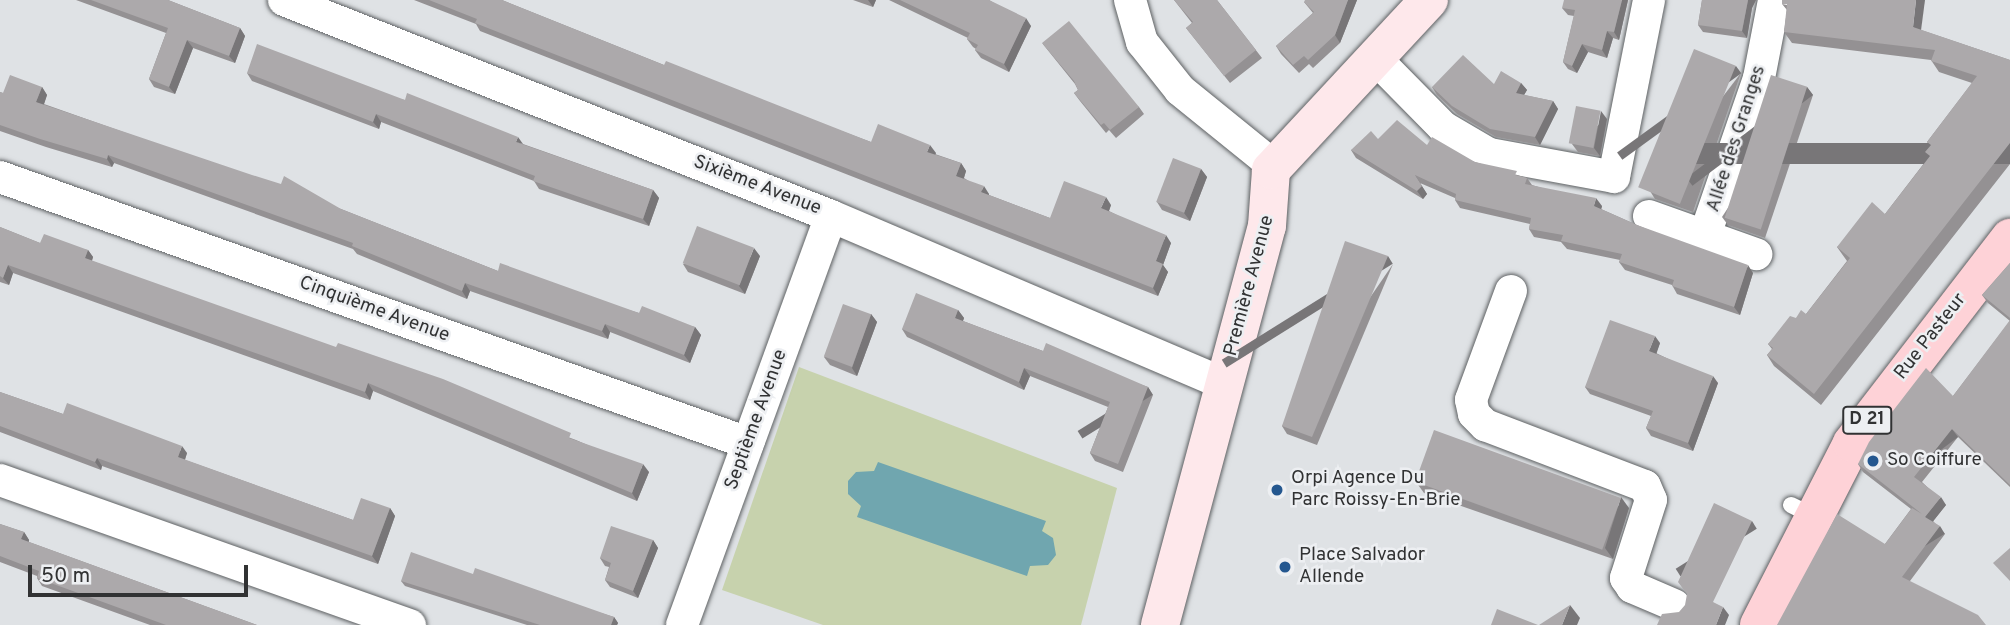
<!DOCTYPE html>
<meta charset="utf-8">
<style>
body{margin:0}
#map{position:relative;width:2010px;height:625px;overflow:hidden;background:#dfe2e5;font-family:Overpass,sans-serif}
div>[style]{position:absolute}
.green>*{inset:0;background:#c7d2ad}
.water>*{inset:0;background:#70a6af}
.roads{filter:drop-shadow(0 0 2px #5e6163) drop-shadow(0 0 2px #5e6163)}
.lane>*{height:16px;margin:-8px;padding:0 8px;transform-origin:8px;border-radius:8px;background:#fff}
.street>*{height:32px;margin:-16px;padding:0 16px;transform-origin:16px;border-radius:16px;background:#fff}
.secondary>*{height:38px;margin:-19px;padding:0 19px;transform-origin:19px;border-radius:19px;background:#fee8eb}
.primary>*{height:38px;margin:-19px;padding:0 19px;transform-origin:19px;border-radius:19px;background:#fed2d7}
.wall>*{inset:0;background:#949193}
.shaded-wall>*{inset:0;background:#787678;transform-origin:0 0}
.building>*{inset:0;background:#aca9ab;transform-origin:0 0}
.dots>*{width:19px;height:19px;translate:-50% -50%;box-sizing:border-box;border:4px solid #edeff2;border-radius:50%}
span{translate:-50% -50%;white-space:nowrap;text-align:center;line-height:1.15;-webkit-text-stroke:5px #edeff2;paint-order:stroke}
.shield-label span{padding:2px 5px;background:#edeff2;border:2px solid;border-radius:5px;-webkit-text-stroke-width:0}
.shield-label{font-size:18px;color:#313233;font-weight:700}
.street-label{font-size:19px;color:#313233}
.poi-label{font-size:19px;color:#313233}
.left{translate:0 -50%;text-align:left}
.scale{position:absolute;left:28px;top:565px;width:220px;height:32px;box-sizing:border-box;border:4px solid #313233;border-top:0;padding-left:9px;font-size:21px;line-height:24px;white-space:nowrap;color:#313233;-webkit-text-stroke:5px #edeff2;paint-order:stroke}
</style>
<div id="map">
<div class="green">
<i style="clip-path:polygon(799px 367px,1117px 488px,1081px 625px,823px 625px,722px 590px)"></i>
</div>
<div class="water">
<i style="clip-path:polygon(878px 462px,1046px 521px,1042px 531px,1053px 538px,1056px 555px,1048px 565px,1030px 566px,1027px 576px,857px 517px,861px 506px,848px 494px,848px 481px,856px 472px,874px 471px)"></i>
</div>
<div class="roads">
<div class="lane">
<i style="left:1791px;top:505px;width:25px;rotate:26deg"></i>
</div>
<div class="street">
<i style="left:284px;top:0;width:588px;rotate:21.55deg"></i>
<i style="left:831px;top:216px;width:428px;rotate:23.1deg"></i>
<i style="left:1130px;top:0;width:44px;rotate:74.1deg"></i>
<i style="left:1142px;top:42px;width:61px;rotate:51.6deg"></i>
<i style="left:1180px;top:90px;width:121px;rotate:39deg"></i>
<i style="left:1377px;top:60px;width:94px;rotate:45.4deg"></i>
<i style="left:1443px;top:127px;width:53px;rotate:30.4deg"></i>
<i style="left:1489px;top:154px;width:127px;rotate:10.4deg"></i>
<i style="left:1614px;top:177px;width:180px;rotate:-78.8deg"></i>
<i style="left:0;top:177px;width:794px;rotate:19.58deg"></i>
<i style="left:1649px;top:216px;width:114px;rotate:19.6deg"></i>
<i style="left:1705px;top:235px;width:166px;rotate:-71deg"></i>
<i style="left:1759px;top:78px;width:79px;rotate:-79.1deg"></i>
<i style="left:1511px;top:291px;width:116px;rotate:110.2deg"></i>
<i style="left:1471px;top:400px;width:14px;rotate:78deg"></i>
<i style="left:1474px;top:414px;width:16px;rotate:45deg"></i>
<i style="left:1485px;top:425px;width:171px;rotate:20.9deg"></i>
<i style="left:1645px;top:486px;width:15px;rotate:67deg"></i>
<i style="left:1651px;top:500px;width:82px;rotate:107.8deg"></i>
<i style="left:1626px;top:578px;width:11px;rotate:56deg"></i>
<i style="left:1632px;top:587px;width:46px;rotate:23.2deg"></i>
<i style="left:0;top:480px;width:435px;rotate:19.5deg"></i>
<i style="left:682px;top:625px;width:435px;rotate:-70deg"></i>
</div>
<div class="secondary">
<i style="left:1160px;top:625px;width:413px;rotate:-75deg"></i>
<i style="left:1267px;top:226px;width:56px;rotate:-85.9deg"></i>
<i style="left:1271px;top:170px;width:232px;rotate:-47.1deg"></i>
</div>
<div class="primary">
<i style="left:1759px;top:625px;width:204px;rotate:-62.9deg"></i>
<i style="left:1852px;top:443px;width:259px;rotate:-52.4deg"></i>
</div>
</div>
<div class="wall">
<i style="clip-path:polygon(76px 0,168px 0,240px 28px,245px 36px,235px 63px,193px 48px,175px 94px,154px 87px,149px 79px,166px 33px)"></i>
<i style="clip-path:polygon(414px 0,502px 0,664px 65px,871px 142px,936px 153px,935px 154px,961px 163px,966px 171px,964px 178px,989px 194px,989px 195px,1050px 218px,1111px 205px,1109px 211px,1171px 243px,1163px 265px,1168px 272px,1158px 296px,480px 31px,476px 24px)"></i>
<i style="clip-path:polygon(853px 0,876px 0,873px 7px)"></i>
<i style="clip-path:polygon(889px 0,989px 0,1031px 26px,1009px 72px,981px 58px,975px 50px,976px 49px,973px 47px,967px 39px,968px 38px)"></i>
<i style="clip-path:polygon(1174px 0,1217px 0,1262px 58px,1230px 83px,1186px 28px,1192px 23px)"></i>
<i style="clip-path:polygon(1357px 0,1340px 43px,1313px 68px,1309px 64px,1299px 73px,1281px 54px,1276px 46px,1313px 13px,1304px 2px)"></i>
<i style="clip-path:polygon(1628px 0,1619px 40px,1613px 38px,1607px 58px,1588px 52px,1577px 73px,1568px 69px,1563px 62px,1574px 16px,1568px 15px,1562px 8px)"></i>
<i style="clip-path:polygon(1702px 0,1756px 0,1752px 8px,1747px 38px,1703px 32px,1698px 25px)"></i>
<i style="clip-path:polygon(1782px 4px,1921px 30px,2010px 60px,2010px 164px,1821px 405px,1774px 366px,1767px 355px,1772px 349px,1768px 344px,1796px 318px,1806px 314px,1847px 261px,1837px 247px,1885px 214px,1928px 158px,1925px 152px,1930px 146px,1927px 142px,1972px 83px,1939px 72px,1931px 60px,1792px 43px,1784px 32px,1787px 10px)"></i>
<i style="clip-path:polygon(1042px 43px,1139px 107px,1144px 114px,1116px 138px,1109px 130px,1106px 133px,1080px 101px,1074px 93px,1078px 90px,1075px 84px)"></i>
<i style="clip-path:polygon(247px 73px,405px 100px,523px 144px,653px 190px,659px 198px,649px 226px,539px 189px,534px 181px,381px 122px,379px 129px,252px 81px)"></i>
<i style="clip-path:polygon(1741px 73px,1693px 212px,1655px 199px,1650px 191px)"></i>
<i style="clip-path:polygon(1521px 83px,1527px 90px,1524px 95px,1553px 101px,1558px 109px,1540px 145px,1496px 137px,1457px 114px,1437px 95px,1432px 87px)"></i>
<i style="clip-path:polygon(42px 87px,47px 95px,44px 104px,341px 209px,498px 271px,639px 313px,695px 327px,701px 335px,690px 363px,610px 332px,608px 339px,470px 291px,467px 299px,357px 254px,353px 249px,114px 163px,112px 167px,46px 147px,0 131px,0 92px,3px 93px)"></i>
<i style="clip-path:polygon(1807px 87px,1813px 95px,1765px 238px,1728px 225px,1722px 217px)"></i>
<i style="clip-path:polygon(1607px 119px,1600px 156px,1578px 152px,1572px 144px)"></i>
<i style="clip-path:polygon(1378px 139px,1427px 145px,1475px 162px,1527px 178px,1532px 185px,1602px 206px,1601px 209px,1637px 225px,1753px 273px,1740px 315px,1677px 294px,1672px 285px,1625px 270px,1619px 262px,1620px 260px,1567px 249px,1561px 242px,1534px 237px,1529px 229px,1530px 224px,1460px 208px,1455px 200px,1455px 198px,1420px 183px,1427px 194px,1423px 199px,1356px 158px,1351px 150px)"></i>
<i style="clip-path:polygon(1201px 169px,1207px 177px,1190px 221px,1162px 210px,1157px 202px)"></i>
<i style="clip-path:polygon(0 227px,40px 243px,88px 250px,93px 257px,92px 261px,576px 440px,649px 472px,637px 501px,373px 391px,370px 400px,13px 273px,9px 285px,0 282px)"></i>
<i style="clip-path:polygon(760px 256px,745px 294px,688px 272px,683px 264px)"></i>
<i style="clip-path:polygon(2010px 263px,2010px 487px,1958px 437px,1922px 482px,1946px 505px,1933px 521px,1945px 534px,1910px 581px,1777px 625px,1885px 544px,1911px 509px,1863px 472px,1858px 464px,1953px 396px,2010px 321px,1988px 303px,1982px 295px)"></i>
<i style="clip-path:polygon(1393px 264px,1317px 445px,1287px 434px,1282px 426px)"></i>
<i style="clip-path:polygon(958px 310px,964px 318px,963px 321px,1043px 351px,1148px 387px,1153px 395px,1123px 472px,1095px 461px,1090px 453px,1108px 407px,1030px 376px,1024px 390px,907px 337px,902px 329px)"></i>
<i style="clip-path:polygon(871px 314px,877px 322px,857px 376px,830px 365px,824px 357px)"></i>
<i style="clip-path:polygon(1660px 343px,1656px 353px,1718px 383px,1693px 451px,1651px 436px,1646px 428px,1651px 416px,1590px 394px,1585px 387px)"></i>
<i style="clip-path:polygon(0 392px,63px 414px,187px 453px,185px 460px,353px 520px,390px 508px,395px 516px,378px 564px,102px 466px,101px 470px,0 432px)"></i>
<i style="clip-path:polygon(1416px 482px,1629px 508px,1613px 559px,1424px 493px)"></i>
<i style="clip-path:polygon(0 524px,24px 532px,29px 540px,29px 542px,257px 625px,150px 625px,42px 586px,37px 578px,37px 576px,0 562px)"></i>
<i style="clip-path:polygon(653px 540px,658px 548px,638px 598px,610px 587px,605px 580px,609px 567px,605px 566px,600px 558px)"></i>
<i style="clip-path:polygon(473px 574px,614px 617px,618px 623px,617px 625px,527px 625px,405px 586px,401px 581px)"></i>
</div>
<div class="shaded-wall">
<i style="clip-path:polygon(868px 0,876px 0,873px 7px)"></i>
<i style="clip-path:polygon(1348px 0,1357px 0,1340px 43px,1335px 35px)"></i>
<i style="clip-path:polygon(1622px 0,1628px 0,1619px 40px,1614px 32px)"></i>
<i style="clip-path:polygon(1748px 0,1756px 0,1752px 8px,1747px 38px,1742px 31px)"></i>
<i style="clip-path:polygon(1916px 0,1925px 0,1920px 38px,1913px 27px)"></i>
<i style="clip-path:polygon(1026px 18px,1031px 26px,1009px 72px,1004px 64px)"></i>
<i style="clip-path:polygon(240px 28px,245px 36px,235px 63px,229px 56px)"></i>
<i style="clip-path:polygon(1607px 31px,1613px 38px,1607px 58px,1602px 50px)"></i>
<i style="clip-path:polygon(187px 40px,193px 48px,175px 94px,169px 87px)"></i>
<i style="clip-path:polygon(1582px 44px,1588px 52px,1577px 73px,1572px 66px)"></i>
<i style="left:1736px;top:66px;width:9px;height:147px;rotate:54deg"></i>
<i style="clip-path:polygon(1521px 83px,1527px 90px,1521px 100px,1516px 93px)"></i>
<i style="clip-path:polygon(42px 87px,47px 95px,42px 110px,36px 102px)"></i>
<i style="left:1807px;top:87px;width:10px;height:151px;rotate:53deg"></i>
<i style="clip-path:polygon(1553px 101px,1558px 109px,1540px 145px,1535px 137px)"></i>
<i style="clip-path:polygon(1601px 111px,1607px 119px,1600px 156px,1594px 148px)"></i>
<i style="clip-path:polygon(376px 114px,381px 122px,379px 129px,373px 122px)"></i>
<i style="clip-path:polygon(518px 137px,523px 144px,516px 142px)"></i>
<i style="left:2010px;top:143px;width:21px;height:318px;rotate:90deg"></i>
<i style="clip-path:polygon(930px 145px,936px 153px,933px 160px,927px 152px)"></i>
<i style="clip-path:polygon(108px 155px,114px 163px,112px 167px,107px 159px)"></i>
<i style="clip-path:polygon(961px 163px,966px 171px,962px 184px,956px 176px)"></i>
<i style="clip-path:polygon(1201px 169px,1207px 177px,1190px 221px,1184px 213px)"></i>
<i style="clip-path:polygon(1415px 175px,1427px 194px,1423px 199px,1417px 191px)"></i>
<i style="clip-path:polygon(984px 186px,989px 194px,987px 200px,981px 192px)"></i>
<i style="clip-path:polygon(653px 190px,659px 198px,649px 226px,643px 219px)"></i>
<i style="clip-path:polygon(1106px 197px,1111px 205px,1107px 216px,1101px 208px)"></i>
<i style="clip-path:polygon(1596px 198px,1602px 206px,1600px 214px,1594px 206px)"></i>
<i style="clip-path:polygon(1166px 235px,1171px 243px,1163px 265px,1168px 272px,1158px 296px,1153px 288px,1156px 261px)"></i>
<i style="clip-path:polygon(754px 248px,760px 256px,745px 294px,739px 286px)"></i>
<i style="clip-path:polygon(88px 250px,93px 257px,90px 266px,85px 258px)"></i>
<i style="left:1388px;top:256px;width:9px;height:196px;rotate:58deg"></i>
<i style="clip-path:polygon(8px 265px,13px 273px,9px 285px,3px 278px)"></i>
<i style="clip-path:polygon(1748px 265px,1753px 273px,1740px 315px,1734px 307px)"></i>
<i style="clip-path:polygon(465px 283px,470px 291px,467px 299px,462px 291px)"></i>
<i style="clip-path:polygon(958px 310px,964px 318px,961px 326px,955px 318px)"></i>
<i style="clip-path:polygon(871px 314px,877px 322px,857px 376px,852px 368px)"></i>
<i style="clip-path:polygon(605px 324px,610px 332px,608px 339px,602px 331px)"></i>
<i style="clip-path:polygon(695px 327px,701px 335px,690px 363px,684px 355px)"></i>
<i style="clip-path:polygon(1655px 336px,1660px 343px,1655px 358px,1649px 351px)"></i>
<i style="clip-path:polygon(1024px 368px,1030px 376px,1024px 390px,1019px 382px)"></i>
<i style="clip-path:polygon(1713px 376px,1718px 383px,1693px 451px,1688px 443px)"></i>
<i style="clip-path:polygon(368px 383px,373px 391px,370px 400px,365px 392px)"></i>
<i style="left:1148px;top:387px;width:9px;height:83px;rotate:58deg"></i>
<i style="left:1952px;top:429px;width:10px;height:61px;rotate:53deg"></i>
<i style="clip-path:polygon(182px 446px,187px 453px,183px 465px,178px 457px)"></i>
<i style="clip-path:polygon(97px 458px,102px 466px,101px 470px,95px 462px)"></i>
<i style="clip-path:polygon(643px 464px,649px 472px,637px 501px,632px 493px)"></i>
<i style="clip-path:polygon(1621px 497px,1629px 508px,1613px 559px,1605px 548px)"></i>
<i style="clip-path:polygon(1941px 497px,1946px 505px,1931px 524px,1925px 517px)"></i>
<i style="clip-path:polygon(390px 508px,395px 516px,378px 564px,372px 556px)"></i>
<i style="left:1752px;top:521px;width:9px;height:90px;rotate:58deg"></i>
<i style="left:1940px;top:526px;width:9px;height:64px;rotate:58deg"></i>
<i style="clip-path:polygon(24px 532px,29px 540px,27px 547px,21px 539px)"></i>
<i style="clip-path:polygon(653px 540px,658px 548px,638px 598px,633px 591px)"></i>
<i style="clip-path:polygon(1570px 605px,1580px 618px,1577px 625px,1562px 625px)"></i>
<i style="clip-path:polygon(1723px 607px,1729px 615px,1725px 625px,1716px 625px)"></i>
<i style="clip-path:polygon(614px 617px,618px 623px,617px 625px,611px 625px)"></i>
</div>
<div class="building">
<i style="clip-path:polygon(91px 0,168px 0,240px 28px,229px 56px,187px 40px,169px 87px,149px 79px,168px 28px)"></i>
<i style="clip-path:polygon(429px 0,502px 0,664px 65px,666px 61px,871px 142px,878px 124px,930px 145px,927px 152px,961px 163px,956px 176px,984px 186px,981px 192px,1050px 218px,1064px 181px,1106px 197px,1101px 208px,1166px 235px,1156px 261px,1163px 264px,1153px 288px,475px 23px,477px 19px)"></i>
<i style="clip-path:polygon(900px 0,989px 0,1026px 18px,1004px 64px,975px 50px,978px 45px,967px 39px,970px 33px)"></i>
<i style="clip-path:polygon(1174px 0,1217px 0,1256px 50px,1224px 76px,1186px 28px,1193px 22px)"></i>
<i style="clip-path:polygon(1305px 0,1348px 0,1335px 35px,1308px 60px,1304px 56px,1293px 65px,1276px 46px,1314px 12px,1304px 2px)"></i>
<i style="clip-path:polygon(1564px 0,1622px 0,1614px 32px,1607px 31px,1602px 50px,1582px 44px,1572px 66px,1563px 62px,1575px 10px,1562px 8px)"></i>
<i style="clip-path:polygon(1702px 0,1748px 0,1742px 31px,1698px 25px)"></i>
<i style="clip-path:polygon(1782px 0,1916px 0,1913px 27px,2010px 60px,2010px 143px,1814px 394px,1767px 355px,1773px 348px,1768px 344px,1790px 316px,1796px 318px,1801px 310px,1806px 314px,1850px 258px,1837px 247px,1872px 202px,1885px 214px,1930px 156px,1925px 152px,1931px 145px,1927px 142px,1977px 76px,1931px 61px,1935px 50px,1784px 32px,1787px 4px,1782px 4px)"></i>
<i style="clip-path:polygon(1069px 21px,1139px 107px,1110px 130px,1104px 123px,1101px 125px,1074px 93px,1078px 90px,1074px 81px,1042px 43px)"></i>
<i style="clip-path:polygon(257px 44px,405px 100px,407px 93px,518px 137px,516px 142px,653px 190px,643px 219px,533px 181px,535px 176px,376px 114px,373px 122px,247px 73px)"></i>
<i style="left:1694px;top:49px;width:45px;height:149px;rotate:22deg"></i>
<i style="clip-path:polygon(1463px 55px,1494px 84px,1501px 71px,1521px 83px,1516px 93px,1553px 101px,1535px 137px,1490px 129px,1452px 106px,1432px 87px)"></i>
<i style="clip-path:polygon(10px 75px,42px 87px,36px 102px,252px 175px,281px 184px,284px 176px,341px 209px,498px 271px,500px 263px,639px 313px,642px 306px,695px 327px,684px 355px,605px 324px,602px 331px,465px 283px,462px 291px,352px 246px,353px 243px,108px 155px,107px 159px,40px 139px,0 125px,0 92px,3px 93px)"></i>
<i style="left:1771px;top:75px;width:38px;height:150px;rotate:18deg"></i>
<i style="left:1576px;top:106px;width:25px;height:38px;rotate:11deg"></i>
<i style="clip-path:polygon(1397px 120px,1427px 145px,1432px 137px,1475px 162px,1517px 171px,1515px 175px,1527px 178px,1525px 184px,1596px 198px,1594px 206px,1637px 225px,1748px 265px,1734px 307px,1672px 286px,1674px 280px,1619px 262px,1622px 254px,1561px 241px,1563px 235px,1529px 229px,1531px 218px,1455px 200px,1456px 194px,1415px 175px,1422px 186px,1417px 191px,1351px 150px,1371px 131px,1378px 139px)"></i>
<i style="left:1173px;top:158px;width:30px;height:47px;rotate:21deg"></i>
<i style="left:697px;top:226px;width:61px;height:40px;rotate:21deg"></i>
<i style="clip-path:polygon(0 227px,40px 243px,44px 234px,88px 250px,85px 258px,336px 347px,338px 343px,443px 379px,571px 433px,569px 438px,643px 464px,632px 493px,368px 383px,365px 392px,8px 265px,3px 278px,0 276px)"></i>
<i style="clip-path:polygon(1345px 241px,1388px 256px,1312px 437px,1282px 426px)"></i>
<i style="clip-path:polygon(2010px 263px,2010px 318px,1982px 295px)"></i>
<i style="clip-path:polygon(916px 293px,958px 310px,955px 318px,1043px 351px,1046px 343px,1148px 387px,1118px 464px,1090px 453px,1110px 402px,1024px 368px,1019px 382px,902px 329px)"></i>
<i style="left:843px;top:304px;width:30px;height:56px;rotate:20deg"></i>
<i style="clip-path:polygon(1610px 320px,1655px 336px,1649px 351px,1713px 376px,1688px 443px,1646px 428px,1653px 411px,1585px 387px)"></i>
<i style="clip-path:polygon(2010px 320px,2010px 485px,1952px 429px,1914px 477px,1941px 497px,1925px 517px,1940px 526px,1902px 577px,1978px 615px,1986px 625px,1777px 625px,1837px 514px,1885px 544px,1912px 508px,1922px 514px,1858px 464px,1869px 442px,1926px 368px,1953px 396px)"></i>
<i style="clip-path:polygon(0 392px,63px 414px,67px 403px,182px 446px,178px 457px,353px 520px,361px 498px,390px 508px,372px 556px,97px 458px,95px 462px,0 426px)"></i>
<i style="left:1434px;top:430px;width:199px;height:55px;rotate:20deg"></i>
<i style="clip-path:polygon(1714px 503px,1752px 521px,1713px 602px,1723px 607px,1716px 625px,1657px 625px,1662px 614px,1679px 612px,1685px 605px,1687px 594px,1678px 582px)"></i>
<i style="clip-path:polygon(0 524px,24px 532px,21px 539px,257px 625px,166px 625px,37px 578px,39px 571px,0 556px)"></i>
<i style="clip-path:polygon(611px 526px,653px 540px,633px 591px,605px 580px,611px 563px,600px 558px)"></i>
<i style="clip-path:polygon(2010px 548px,2010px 581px,1993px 563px)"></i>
<i style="clip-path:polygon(411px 552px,473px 574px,475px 568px,614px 617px,611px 625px,540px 625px,401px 581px)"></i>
<i style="clip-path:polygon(1570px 605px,1562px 625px,1539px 625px)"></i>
<i style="clip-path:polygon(1497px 609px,1538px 625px,1491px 625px)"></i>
</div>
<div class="dots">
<i style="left:1873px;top:461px;background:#24578f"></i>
<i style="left:1277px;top:490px;background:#24578f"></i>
<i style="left:1285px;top:567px;background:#24578f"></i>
</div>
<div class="shield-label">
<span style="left:1867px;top:420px">D 21</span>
</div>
<div class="street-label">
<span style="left:1737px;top:139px;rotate:-72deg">Allée des Granges</span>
<span style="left:757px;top:186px;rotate:21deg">Sixième Avenue</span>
<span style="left:1250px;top:286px;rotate:-75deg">Première Avenue</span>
<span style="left:374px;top:310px;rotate:20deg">Cinquième Avenue</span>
<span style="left:1931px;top:337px;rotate:-52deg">Rue Pasteur</span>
<span style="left:757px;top:420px;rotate:-70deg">Septième Avenue</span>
</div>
<div class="poi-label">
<span class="left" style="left:1887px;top:461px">So Coiffure</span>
<span class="left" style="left:1291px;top:490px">Orpi Agence Du<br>Parc Roissy-En-Brie</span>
<span class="left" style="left:1299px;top:567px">Place Salvador<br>Allende</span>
</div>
<div class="scale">50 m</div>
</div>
